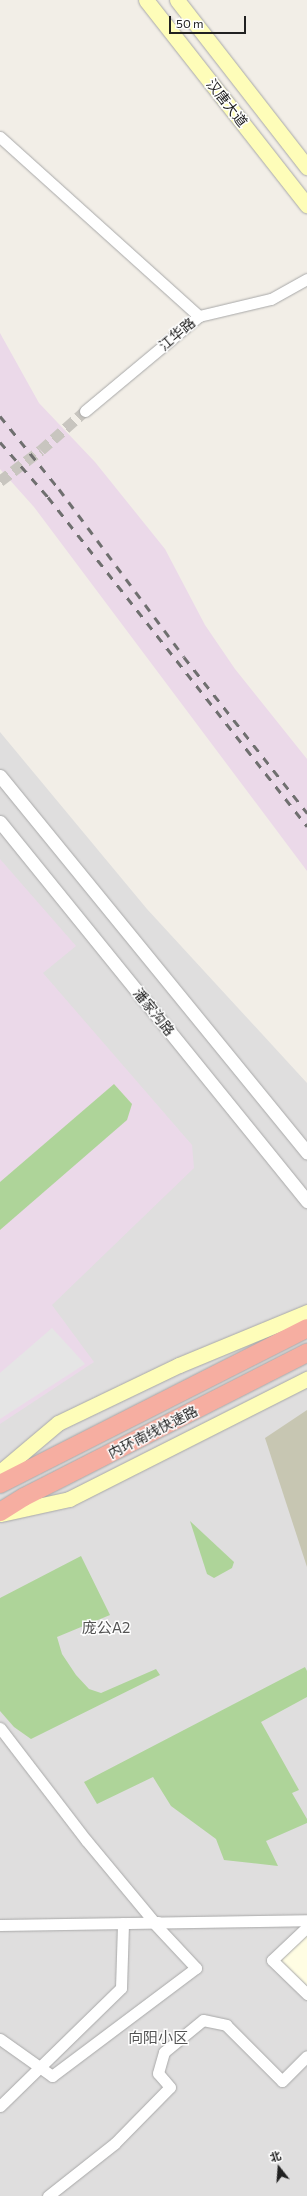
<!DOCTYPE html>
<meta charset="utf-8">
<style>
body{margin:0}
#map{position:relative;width:307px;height:2196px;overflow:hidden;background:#f2eee7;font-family:Commissioner,"Noto Sans SC",sans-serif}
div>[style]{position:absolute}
.residential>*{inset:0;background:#dfdede}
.industrial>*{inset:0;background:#ebd9e9}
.education>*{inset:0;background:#fffde3}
.construction>*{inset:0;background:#c7c6b2}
.forest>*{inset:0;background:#aed499}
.parking>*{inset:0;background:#e5e5e5}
.minor-tunnel>*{height:11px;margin-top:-5.5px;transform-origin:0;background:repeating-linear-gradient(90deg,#c8c5bf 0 11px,transparent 0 16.5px)}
.roads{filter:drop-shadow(0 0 1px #a8a8a8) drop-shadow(0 0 1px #a8a8a8)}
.minor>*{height:11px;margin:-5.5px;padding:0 5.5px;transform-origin:5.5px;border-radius:5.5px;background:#fff}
.tertiary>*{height:13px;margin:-6.5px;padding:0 6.5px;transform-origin:6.5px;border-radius:6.5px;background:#fff}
.secondary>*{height:15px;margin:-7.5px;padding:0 7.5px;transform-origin:7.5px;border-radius:7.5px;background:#fefdb9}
.trunk>*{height:18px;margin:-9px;padding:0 9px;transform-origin:9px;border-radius:9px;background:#f6aea1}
.rail>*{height:3px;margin-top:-1.5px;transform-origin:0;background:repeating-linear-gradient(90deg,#6f6f6f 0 8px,transparent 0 16px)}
span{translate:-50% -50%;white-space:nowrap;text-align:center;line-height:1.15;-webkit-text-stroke:3px #fff;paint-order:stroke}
.street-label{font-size:14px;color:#212121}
.neighbourhood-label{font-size:15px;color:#545454}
.north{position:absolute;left:259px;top:2148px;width:40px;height:40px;-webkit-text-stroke:3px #fff;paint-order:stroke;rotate:343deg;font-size:11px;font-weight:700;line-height:16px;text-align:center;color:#212121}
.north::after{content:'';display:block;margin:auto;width:14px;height:18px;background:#212121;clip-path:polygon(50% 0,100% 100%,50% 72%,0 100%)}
.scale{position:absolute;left:169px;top:16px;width:77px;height:18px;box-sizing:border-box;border:2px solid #212121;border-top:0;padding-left:5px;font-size:12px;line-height:14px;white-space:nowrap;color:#212121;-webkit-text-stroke:3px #fff;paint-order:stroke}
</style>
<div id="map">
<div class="residential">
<i style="clip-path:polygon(0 732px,147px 909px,307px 1083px,307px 2196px,0 2196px)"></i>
</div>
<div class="industrial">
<i style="clip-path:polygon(0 333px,39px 403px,95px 462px,165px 549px,205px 625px,235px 669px,307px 759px,307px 871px,34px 507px,0 469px)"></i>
<i style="clip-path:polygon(0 859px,76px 946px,43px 973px,192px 1145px,194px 1168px,52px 1305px,94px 1362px,0 1424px)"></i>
</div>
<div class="education">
<i style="clip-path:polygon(307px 1933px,307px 1986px,279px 1960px)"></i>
</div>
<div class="construction">
<i style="clip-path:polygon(307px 1410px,307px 1567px,265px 1438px)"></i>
</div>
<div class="forest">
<i style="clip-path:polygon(114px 1084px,132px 1104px,127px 1120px,0 1230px,0 1182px)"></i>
<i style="clip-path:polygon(190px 1521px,234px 1562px,232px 1568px,214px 1578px,207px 1574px)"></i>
<i style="clip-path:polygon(81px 1556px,110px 1615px,57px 1637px,62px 1654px,76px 1675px,89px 1689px,101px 1693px,156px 1669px,160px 1675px,31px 1739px,14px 1727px,0 1711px,0 1598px)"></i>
<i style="clip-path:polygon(305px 1667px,307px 1671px,307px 1697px,261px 1722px,299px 1790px,292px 1793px,307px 1819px,307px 1823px,266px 1841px,278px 1866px,224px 1860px,216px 1839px,171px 1806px,153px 1777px,97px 1804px,84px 1782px)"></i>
</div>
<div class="parking">
<i style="clip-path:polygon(52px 1328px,85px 1364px,0 1419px,0 1373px)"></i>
</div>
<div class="minor-tunnel">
<i style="left:0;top:481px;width:51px;rotate:-37.1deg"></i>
<i style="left:41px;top:450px;width:59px;rotate:-41.6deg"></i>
</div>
<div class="roads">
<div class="minor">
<i style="left:0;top:137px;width:268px;rotate:42deg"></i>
<i style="left:85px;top:411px;width:148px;rotate:-39.8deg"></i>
<i style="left:199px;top:316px;width:74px;rotate:-13.3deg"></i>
<i style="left:271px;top:299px;width:41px;rotate:-29.1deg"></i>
<i style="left:0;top:1728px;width:141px;rotate:52.5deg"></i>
<i style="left:86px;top:1840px;width:107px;rotate:50.3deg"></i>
<i style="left:154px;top:1922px;width:4px"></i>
<i style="left:0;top:1925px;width:307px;rotate:-0.9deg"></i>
<i style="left:307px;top:1927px;width:48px;rotate:136.7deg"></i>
<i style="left:272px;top:1960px;width:49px;rotate:44.2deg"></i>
<i style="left:0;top:2039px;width:64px;rotate:35.4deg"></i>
<i style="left:52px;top:2076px;width:180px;rotate:-36.9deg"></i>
<i style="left:196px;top:1968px;width:63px;rotate:-133.1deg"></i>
<i style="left:0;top:2106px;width:169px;rotate:-44.3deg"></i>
<i style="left:121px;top:1988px;width:65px;rotate:-88.2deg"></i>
<i style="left:48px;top:2196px;width:85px;rotate:-38.3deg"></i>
<i style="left:115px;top:2143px;width:78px;rotate:-45.5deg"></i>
<i style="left:170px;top:2087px;width:18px;rotate:-131deg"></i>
<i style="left:158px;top:2073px;width:22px;rotate:-74deg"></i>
<i style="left:164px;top:2052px;width:50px;rotate:-39.4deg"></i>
<i style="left:203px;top:2020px;width:24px;rotate:12deg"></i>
<i style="left:226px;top:2025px;width:79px;rotate:45deg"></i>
<i style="left:282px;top:2081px;width:35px;rotate:-45deg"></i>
</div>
<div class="tertiary">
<i style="left:0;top:776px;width:486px;rotate:50.8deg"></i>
<i style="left:0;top:822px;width:488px;rotate:51deg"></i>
</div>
<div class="secondary">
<i style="left:146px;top:0;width:261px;rotate:51.9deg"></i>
<i style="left:177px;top:0;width:212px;rotate:52.1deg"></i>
<i style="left:0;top:1472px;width:76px;rotate:-40.2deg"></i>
<i style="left:58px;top:1423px;width:134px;rotate:-25.6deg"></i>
<i style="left:179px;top:1365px;width:139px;rotate:-22.5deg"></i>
<i style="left:1px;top:1514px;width:70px;rotate:-12.4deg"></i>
<i style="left:69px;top:1499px;width:267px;rotate:-26.8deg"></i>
</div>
<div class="trunk">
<i style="left:0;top:1484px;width:344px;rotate:-26.9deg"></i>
<i style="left:0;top:1512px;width:28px;rotate:-32deg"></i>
<i style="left:24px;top:1497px;width:318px;rotate:-27deg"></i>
</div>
</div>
<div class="rail">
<i style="left:0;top:416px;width:94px;rotate:51.1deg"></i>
<i style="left:59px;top:489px;width:209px;rotate:53.3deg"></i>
<i style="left:184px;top:657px;width:199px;rotate:51.7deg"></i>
<i style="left:0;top:442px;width:73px;rotate:48.9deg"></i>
<i style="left:48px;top:497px;width:419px;rotate:51.8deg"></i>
</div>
<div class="street-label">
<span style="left:227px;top:103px;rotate:52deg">汉唐大道</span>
<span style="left:177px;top:334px;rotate:-40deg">江华路</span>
<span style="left:154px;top:1012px;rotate:51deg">潘家沟路</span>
<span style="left:153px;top:1432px;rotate:-27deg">内环南线快速路</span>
</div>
<div class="neighbourhood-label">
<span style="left:106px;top:1628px">庞公A2</span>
<span style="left:158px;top:2038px">向阳小区</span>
</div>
<div class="north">北</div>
<div class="scale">50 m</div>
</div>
